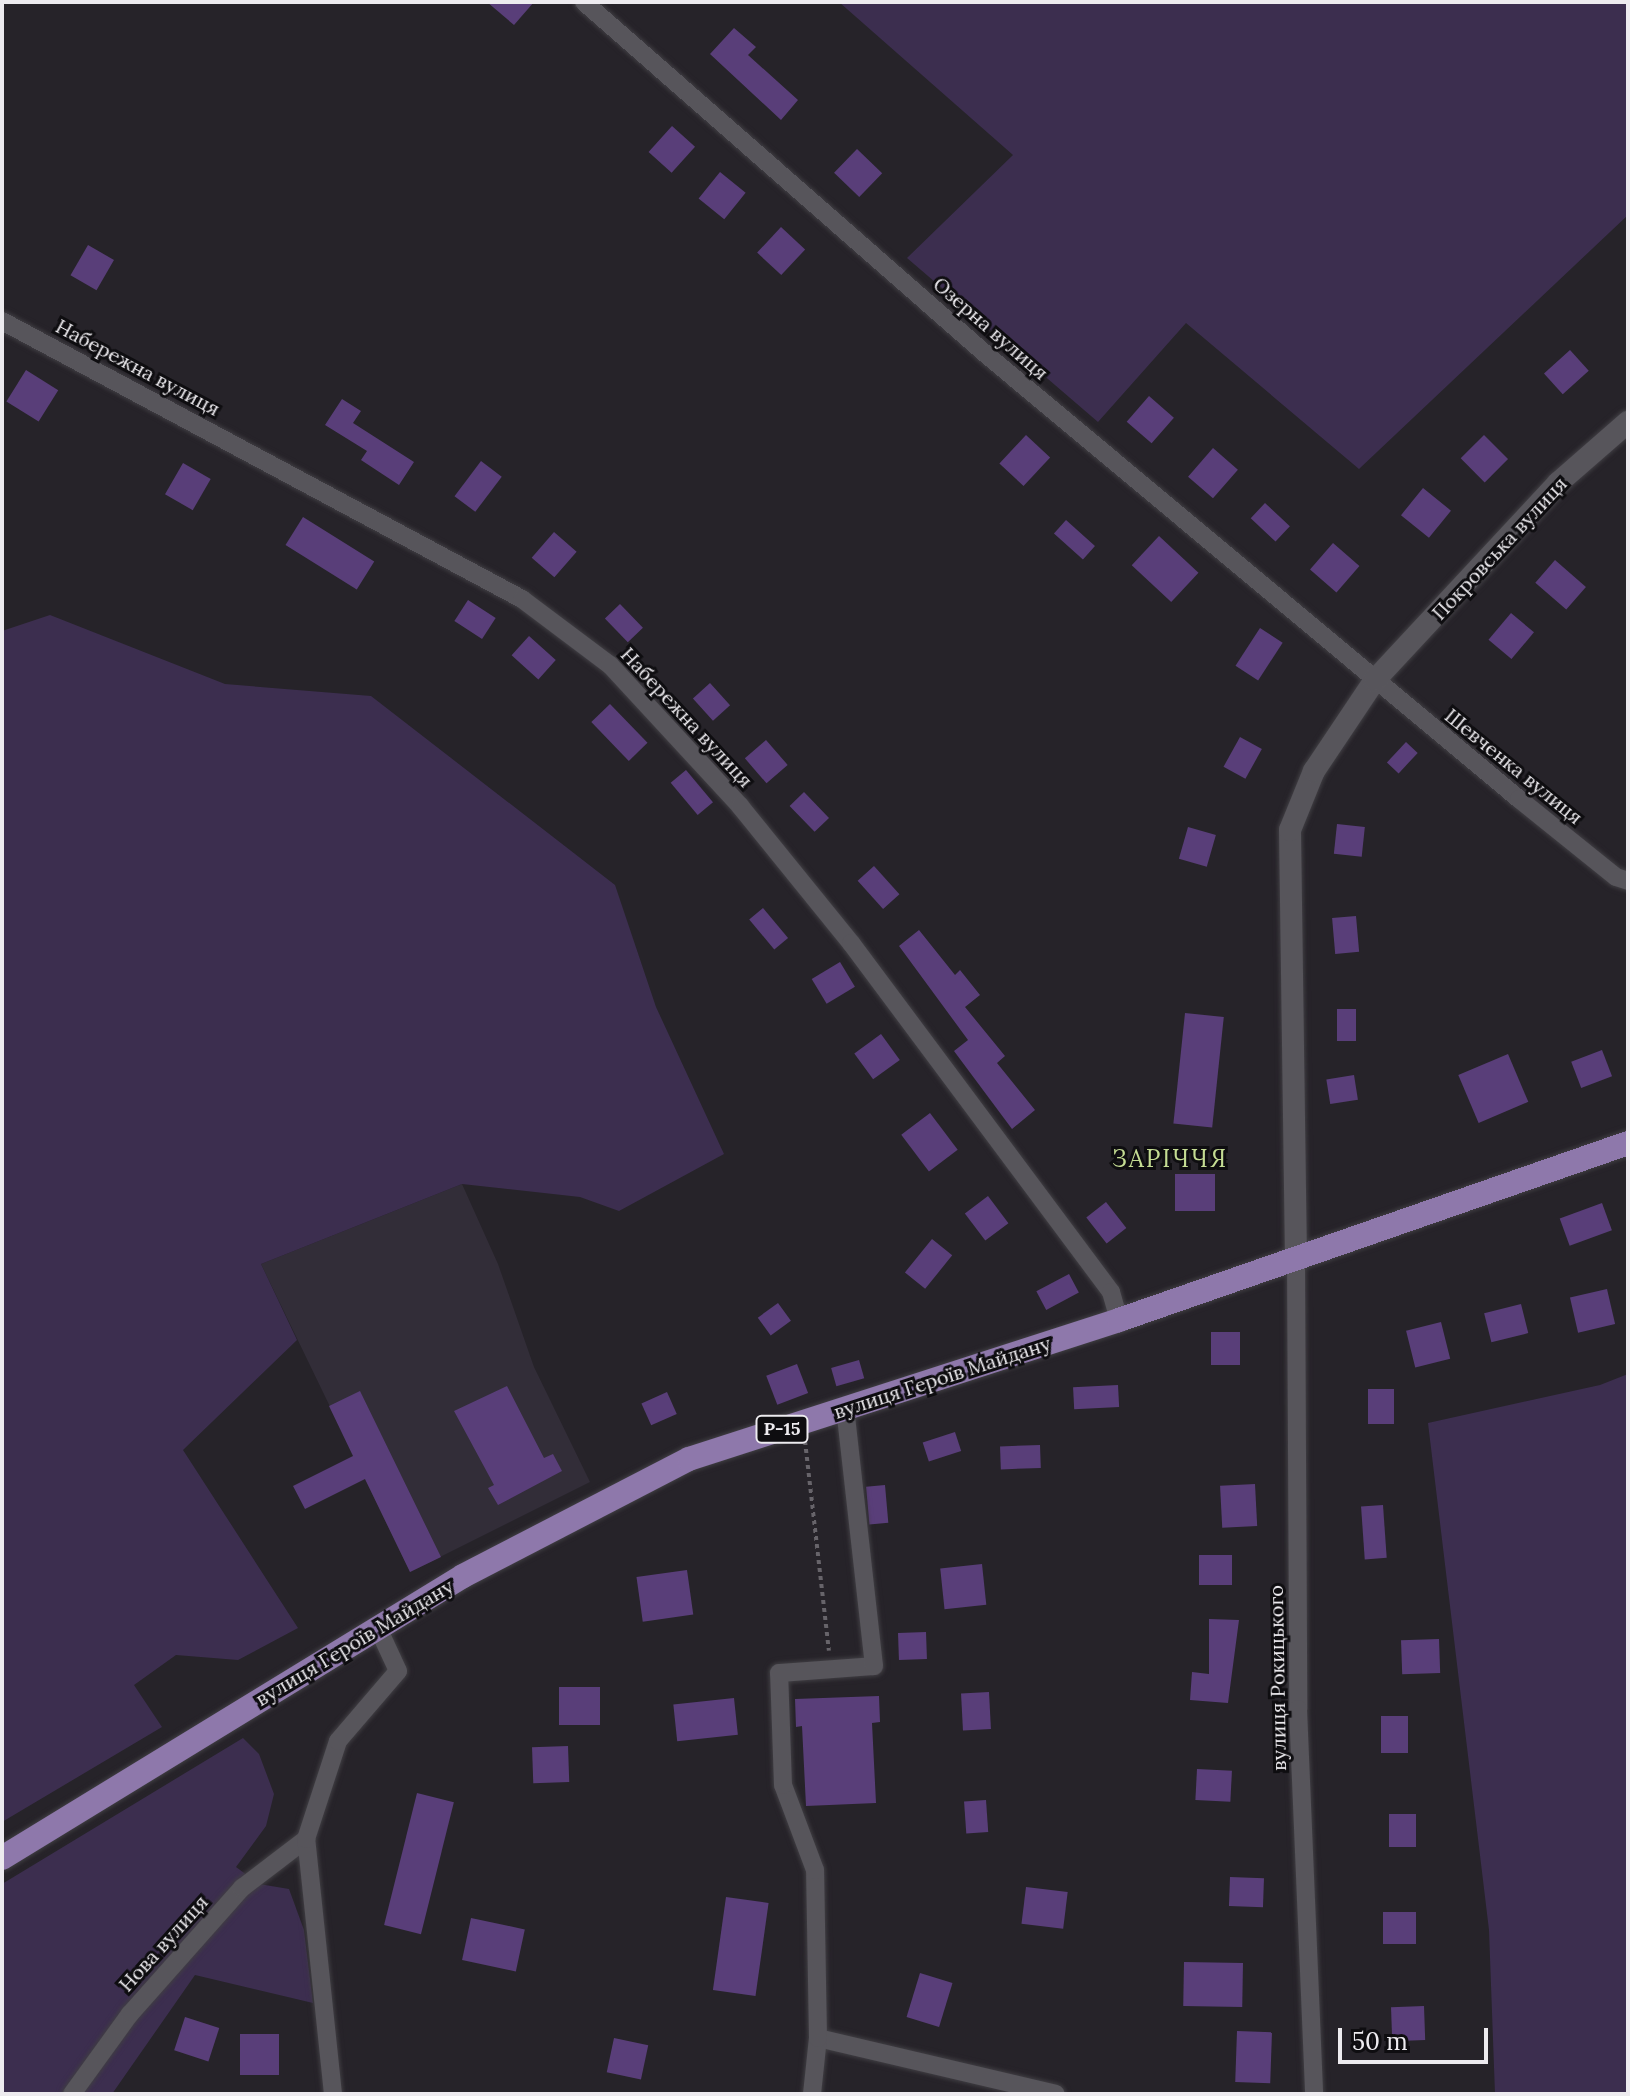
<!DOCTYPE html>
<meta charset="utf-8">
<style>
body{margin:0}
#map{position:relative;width:1630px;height:2096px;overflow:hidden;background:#262329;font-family:Lora,serif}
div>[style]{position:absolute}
.built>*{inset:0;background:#322d38}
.green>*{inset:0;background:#3c2e4f}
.building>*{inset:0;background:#593e79;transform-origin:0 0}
.path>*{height:4px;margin-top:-2px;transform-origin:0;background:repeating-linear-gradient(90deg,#67646a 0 4px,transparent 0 8px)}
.roads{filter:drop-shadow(0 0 2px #403e43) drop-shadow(0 0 2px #403e43)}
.minor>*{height:18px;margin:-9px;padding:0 9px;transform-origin:9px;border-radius:9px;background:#57555b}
.tertiary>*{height:22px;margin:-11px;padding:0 11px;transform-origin:11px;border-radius:11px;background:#57555b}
.primary>*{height:24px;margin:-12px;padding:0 12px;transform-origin:12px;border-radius:12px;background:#8e78ab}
span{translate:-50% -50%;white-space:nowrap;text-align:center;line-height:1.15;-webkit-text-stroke:6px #0e0d10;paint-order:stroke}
.shield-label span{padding:2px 6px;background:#0e0d10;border:2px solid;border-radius:6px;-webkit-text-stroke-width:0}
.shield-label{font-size:18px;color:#edebef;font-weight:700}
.street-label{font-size:20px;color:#edebef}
.quarter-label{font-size:24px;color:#c4dc93;letter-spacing:2px}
.frame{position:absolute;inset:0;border:4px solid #edebef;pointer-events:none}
.scale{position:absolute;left:1338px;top:2028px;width:150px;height:36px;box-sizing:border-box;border:4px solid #edebef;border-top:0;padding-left:10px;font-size:24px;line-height:28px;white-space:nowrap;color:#edebef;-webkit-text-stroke:6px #0e0d10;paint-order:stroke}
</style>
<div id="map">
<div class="built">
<i style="clip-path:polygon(462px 1184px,498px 1264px,534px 1367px,590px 1482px,410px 1572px,261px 1264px)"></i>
</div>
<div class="green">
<i style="clip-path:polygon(839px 2px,1628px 2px,1628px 215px,1359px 469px,1186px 323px,1098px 422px,907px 258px,1013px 155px)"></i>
<i style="clip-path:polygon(50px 615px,225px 684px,371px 696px,615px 885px,656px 1007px,724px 1154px,619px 1211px,580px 1197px,462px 1184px,261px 1264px,297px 1340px,183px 1450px,298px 1628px,238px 1660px,176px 1655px,134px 1685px,162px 1727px,2px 1822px,2px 631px)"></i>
<i style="clip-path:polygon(1628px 1374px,1628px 2094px,1495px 2094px,1489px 1930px,1428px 1423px,1600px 1385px)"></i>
<i style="clip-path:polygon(243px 1738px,259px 1754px,274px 1794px,266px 1826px,236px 1867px,259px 1884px,289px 1889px,304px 1930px,313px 2003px,195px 1975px,112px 2094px,2px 2094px,2px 1884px)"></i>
</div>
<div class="building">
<i style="clip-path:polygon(487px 2px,534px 2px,514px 25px)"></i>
<i style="clip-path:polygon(734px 28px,756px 47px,748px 55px,798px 100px,781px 120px,710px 54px)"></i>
<i style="left:672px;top:126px;width:31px;height:35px;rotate:42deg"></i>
<i style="left:857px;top:149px;width:35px;height:33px;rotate:44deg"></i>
<i style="left:720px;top:172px;width:33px;height:34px;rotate:39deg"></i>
<i style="left:781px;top:227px;width:33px;height:35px;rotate:43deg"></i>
<i style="left:88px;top:245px;width:30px;height:35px;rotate:30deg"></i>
<i style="left:1570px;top:350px;width:28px;height:35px;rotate:48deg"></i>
<i style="left:26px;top:370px;width:38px;height:37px;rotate:32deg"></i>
<i style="left:1149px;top:396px;width:33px;height:34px;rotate:41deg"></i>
<i style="clip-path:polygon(342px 399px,361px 411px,353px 423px,414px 462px,399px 485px,361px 460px,367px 451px,325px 425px)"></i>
<i style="left:1026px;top:435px;width:33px;height:39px;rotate:43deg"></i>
<i style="left:1484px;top:435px;width:34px;height:33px;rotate:45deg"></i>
<i style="left:1213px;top:448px;width:33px;height:38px;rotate:41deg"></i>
<i style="left:481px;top:461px;width:26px;height:44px;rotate:37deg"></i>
<i style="left:183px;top:463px;width:32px;height:36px;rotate:30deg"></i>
<i style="left:1423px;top:488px;width:36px;height:35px;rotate:39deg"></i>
<i style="left:1265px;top:503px;width:34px;height:21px;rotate:43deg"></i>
<i style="left:303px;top:517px;width:84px;height:33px;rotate:32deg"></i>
<i style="left:1066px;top:520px;width:39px;height:18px;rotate:42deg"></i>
<i style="left:554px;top:532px;width:30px;height:34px;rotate:41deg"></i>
<i style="left:1159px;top:536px;width:54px;height:40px;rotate:43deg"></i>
<i style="left:1333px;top:543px;width:35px;height:35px;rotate:41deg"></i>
<i style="left:1555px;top:560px;width:41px;height:30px;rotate:41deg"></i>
<i style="left:468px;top:600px;width:33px;height:25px;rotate:33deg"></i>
<i style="left:620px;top:604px;width:33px;height:21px;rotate:46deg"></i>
<i style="left:1511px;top:613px;width:30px;height:35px;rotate:40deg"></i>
<i style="left:1260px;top:628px;width:27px;height:45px;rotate:33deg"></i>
<i style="left:529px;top:636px;width:36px;height:26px;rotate:42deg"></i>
<i style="left:710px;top:683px;width:30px;height:23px;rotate:48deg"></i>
<i style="left:610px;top:704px;width:54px;height:26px;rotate:46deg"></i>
<i style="left:1240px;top:737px;width:25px;height:34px;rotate:29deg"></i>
<i style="left:766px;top:740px;width:33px;height:28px;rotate:49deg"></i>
<i style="left:1406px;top:742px;width:16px;height:28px;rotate:43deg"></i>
<i style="left:686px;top:770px;width:42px;height:20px;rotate:50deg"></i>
<i style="left:804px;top:792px;width:36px;height:20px;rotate:46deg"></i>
<i style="left:1337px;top:824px;width:28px;height:30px;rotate:6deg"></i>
<i style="left:1188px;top:827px;width:29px;height:33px;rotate:16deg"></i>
<i style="left:874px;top:866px;width:38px;height:22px;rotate:48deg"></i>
<i style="left:763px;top:908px;width:39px;height:18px;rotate:50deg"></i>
<i style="left:1356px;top:916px;width:36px;height:24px;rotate:85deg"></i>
<i style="clip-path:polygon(919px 930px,955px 975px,960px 970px,980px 995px,965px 1007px,1005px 1056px,997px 1063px,1035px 1110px,1012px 1129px,954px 1051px,968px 1040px,899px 946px)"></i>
<i style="left:840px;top:962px;width:29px;height:33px;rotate:59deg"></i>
<i style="left:1337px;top:1009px;width:19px;height:32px"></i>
<i style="left:1185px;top:1013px;width:39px;height:111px;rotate:6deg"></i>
<i style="left:881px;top:1034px;width:32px;height:33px;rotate:54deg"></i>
<i style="left:1602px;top:1050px;width:28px;height:33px;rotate:69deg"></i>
<i style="left:1508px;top:1054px;width:52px;height:54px;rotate:67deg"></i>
<i style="left:1354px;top:1075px;width:25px;height:28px;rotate:81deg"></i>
<i style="left:930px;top:1113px;width:46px;height:36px;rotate:53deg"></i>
<i style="left:1175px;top:1174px;width:40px;height:37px"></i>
<i style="left:988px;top:1196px;width:34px;height:29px;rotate:53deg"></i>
<i style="left:1106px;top:1202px;width:33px;height:25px;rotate:52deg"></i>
<i style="left:1602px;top:1203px;width:29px;height:45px;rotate:70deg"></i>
<i style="left:932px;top:1239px;width:26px;height:43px;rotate:39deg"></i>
<i style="left:1069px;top:1274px;width:21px;height:37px;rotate:62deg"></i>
<i style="left:1607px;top:1289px;width:36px;height:38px;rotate:77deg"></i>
<i style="left:778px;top:1303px;width:22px;height:25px;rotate:54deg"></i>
<i style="left:1521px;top:1304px;width:30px;height:38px;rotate:76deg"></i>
<i style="left:1441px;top:1322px;width:38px;height:36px;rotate:76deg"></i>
<i style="left:1211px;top:1332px;width:29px;height:33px"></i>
<i style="left:859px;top:1360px;width:19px;height:29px;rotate:74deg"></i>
<i style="left:797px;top:1364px;width:31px;height:33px;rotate:69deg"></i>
<i style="left:1118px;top:1385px;width:22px;height:45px;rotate:87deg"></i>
<i style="clip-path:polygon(507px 1386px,544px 1458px,553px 1454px,562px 1471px,498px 1505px,488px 1488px,494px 1485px,454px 1411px)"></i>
<i style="left:1368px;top:1389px;width:26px;height:35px"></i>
<i style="clip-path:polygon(360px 1391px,441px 1557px,410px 1572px,365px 1479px,305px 1509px,293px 1486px,353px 1456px,329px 1406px)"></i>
<i style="left:667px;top:1392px;width:24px;height:28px;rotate:66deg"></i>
<i style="left:955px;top:1432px;width:20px;height:34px;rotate:72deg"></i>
<i style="left:1040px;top:1445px;width:23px;height:40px;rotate:88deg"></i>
<i style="left:1255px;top:1484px;width:42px;height:35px;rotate:87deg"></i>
<i style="left:885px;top:1485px;width:38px;height:19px;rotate:85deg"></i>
<i style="left:1383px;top:1505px;width:53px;height:22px;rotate:86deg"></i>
<i style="left:1199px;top:1555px;width:33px;height:30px"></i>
<i style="left:982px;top:1564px;width:41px;height:42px;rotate:84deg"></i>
<i style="left:687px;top:1570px;width:45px;height:51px;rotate:82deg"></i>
<i style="clip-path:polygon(1209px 1619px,1239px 1620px,1228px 1703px,1190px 1700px,1192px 1672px,1209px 1674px)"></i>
<i style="left:926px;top:1632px;width:27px;height:28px;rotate:88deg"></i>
<i style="left:1439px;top:1639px;width:34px;height:38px;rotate:88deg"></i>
<i style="left:600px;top:1687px;width:38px;height:41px;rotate:90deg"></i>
<i style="left:989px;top:1692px;width:37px;height:28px;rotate:87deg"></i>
<i style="clip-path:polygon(879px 1696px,880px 1722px,872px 1723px,876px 1803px,806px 1806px,802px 1726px,796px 1727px,795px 1699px)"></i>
<i style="left:734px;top:1698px;width:37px;height:61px;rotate:84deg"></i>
<i style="left:1381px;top:1716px;width:27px;height:37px"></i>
<i style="left:568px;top:1746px;width:36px;height:36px;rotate:88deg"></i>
<i style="left:1197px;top:1769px;width:35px;height:31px;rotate:3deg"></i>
<i style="left:417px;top:1793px;width:38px;height:136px;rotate:14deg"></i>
<i style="left:986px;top:1800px;width:32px;height:22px;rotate:86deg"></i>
<i style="left:1389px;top:1814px;width:27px;height:33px"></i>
<i style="left:1230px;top:1877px;width:34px;height:29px;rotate:2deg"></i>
<i style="left:1026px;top:1887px;width:42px;height:37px;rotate:7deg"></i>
<i style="left:726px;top:1897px;width:43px;height:94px;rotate:8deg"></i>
<i style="left:1416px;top:1912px;width:32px;height:33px;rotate:90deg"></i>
<i style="left:471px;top:1918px;width:55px;height:43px;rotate:12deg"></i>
<i style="left:1184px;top:1962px;width:59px;height:44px;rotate:1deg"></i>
<i style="left:920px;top:1973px;width:34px;height:46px;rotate:17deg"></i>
<i style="left:1424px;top:2006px;width:34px;height:33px;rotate:88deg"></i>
<i style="left:185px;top:2017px;width:36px;height:35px;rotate:18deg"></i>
<i style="left:1237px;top:2031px;width:35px;height:51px;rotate:2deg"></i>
<i style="left:240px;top:2034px;width:39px;height:41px"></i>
<i style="left:614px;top:2038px;width:35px;height:35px;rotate:12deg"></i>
</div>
<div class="path">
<i style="left:805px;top:1441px;width:211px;rotate:83.5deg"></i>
</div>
<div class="roads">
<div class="minor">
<i style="left:584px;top:2px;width:537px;rotate:41.23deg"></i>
<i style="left:988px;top:356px;width:692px;rotate:39.84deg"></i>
<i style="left:1519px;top:799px;width:124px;rotate:38.8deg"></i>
<i style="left:1616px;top:877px;width:13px;rotate:18deg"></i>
<i style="left:2px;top:321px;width:590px;rotate:28.13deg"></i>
<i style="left:522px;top:599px;width:110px;rotate:36.9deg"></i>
<i style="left:610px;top:665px;width:192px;rotate:47.3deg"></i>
<i style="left:740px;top:806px;width:176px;rotate:51deg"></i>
<i style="left:851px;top:943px;width:435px;rotate:53.3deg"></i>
<i style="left:1111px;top:1292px;width:29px;rotate:74deg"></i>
<i style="left:1296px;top:1260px;width:449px;rotate:89.7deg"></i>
<i style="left:1298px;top:1709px;width:385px;rotate:87.6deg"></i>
<i style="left:818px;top:2038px;width:244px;rotate:13.2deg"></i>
<i style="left:72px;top:2094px;width:99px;rotate:-54.1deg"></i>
<i style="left:130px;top:2014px;width:169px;rotate:-48.4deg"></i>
<i style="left:242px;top:1888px;width:81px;rotate:-37.4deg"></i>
<i style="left:333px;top:2094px;width:256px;rotate:-96deg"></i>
<i style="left:306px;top:1839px;width:103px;rotate:-71.9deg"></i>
<i style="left:338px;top:1741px;width:92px;rotate:-49.4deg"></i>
<i style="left:398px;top:1671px;width:47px;rotate:-114.9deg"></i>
<i style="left:812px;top:2094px;width:56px;rotate:-83.9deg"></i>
<i style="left:818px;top:2038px;width:168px;rotate:-91deg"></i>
<i style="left:815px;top:1870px;width:91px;rotate:-110.6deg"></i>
<i style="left:783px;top:1785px;width:112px;rotate:-92deg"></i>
<i style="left:779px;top:1673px;width:95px;rotate:-4.2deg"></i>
<i style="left:874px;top:1666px;width:260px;rotate:-96.4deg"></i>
</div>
<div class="tertiary">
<i style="left:1296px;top:1260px;width:430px;rotate:-90.8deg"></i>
<i style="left:1290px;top:830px;width:64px;rotate:-67.9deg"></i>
<i style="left:1314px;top:771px;width:110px;rotate:-56.2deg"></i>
<i style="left:1375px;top:680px;width:269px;rotate:-47.1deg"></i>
<i style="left:1558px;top:483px;width:93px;rotate:-41.1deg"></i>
</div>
<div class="primary">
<i style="left:2px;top:1858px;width:540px;rotate:-31.45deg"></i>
<i style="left:463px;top:1576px;width:254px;rotate:-27.4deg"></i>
<i style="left:689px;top:1459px;width:452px;rotate:-17.9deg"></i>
<i style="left:1119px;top:1320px;width:539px;rotate:-19.17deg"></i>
</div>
</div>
<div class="shield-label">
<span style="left:782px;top:1429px">Р-15</span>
</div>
<div class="street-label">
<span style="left:991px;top:328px;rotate:41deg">Озерна вулиця</span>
<span style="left:138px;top:367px;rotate:28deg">Набережна вулиця</span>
<span style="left:1499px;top:548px;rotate:-47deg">Покровська вулиця</span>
<span style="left:687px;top:717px;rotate:47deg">Набережна вулиця</span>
<span style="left:1514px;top:766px;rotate:39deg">Шевченка вулиця</span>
<span style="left:942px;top:1377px;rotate:-18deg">вулиця Героїв Майдану</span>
<span style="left:354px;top:1642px;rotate:-31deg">вулиця Героїв Майдану</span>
<span style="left:1277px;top:1678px;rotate:-91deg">вулиця Рокицького</span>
<span style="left:163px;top:1943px;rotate:-48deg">Нова вулиця</span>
</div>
<div class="quarter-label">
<span style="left:1170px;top:1159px">ЗАРІЧЧЯ</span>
</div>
<div class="frame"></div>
<div class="scale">50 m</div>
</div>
